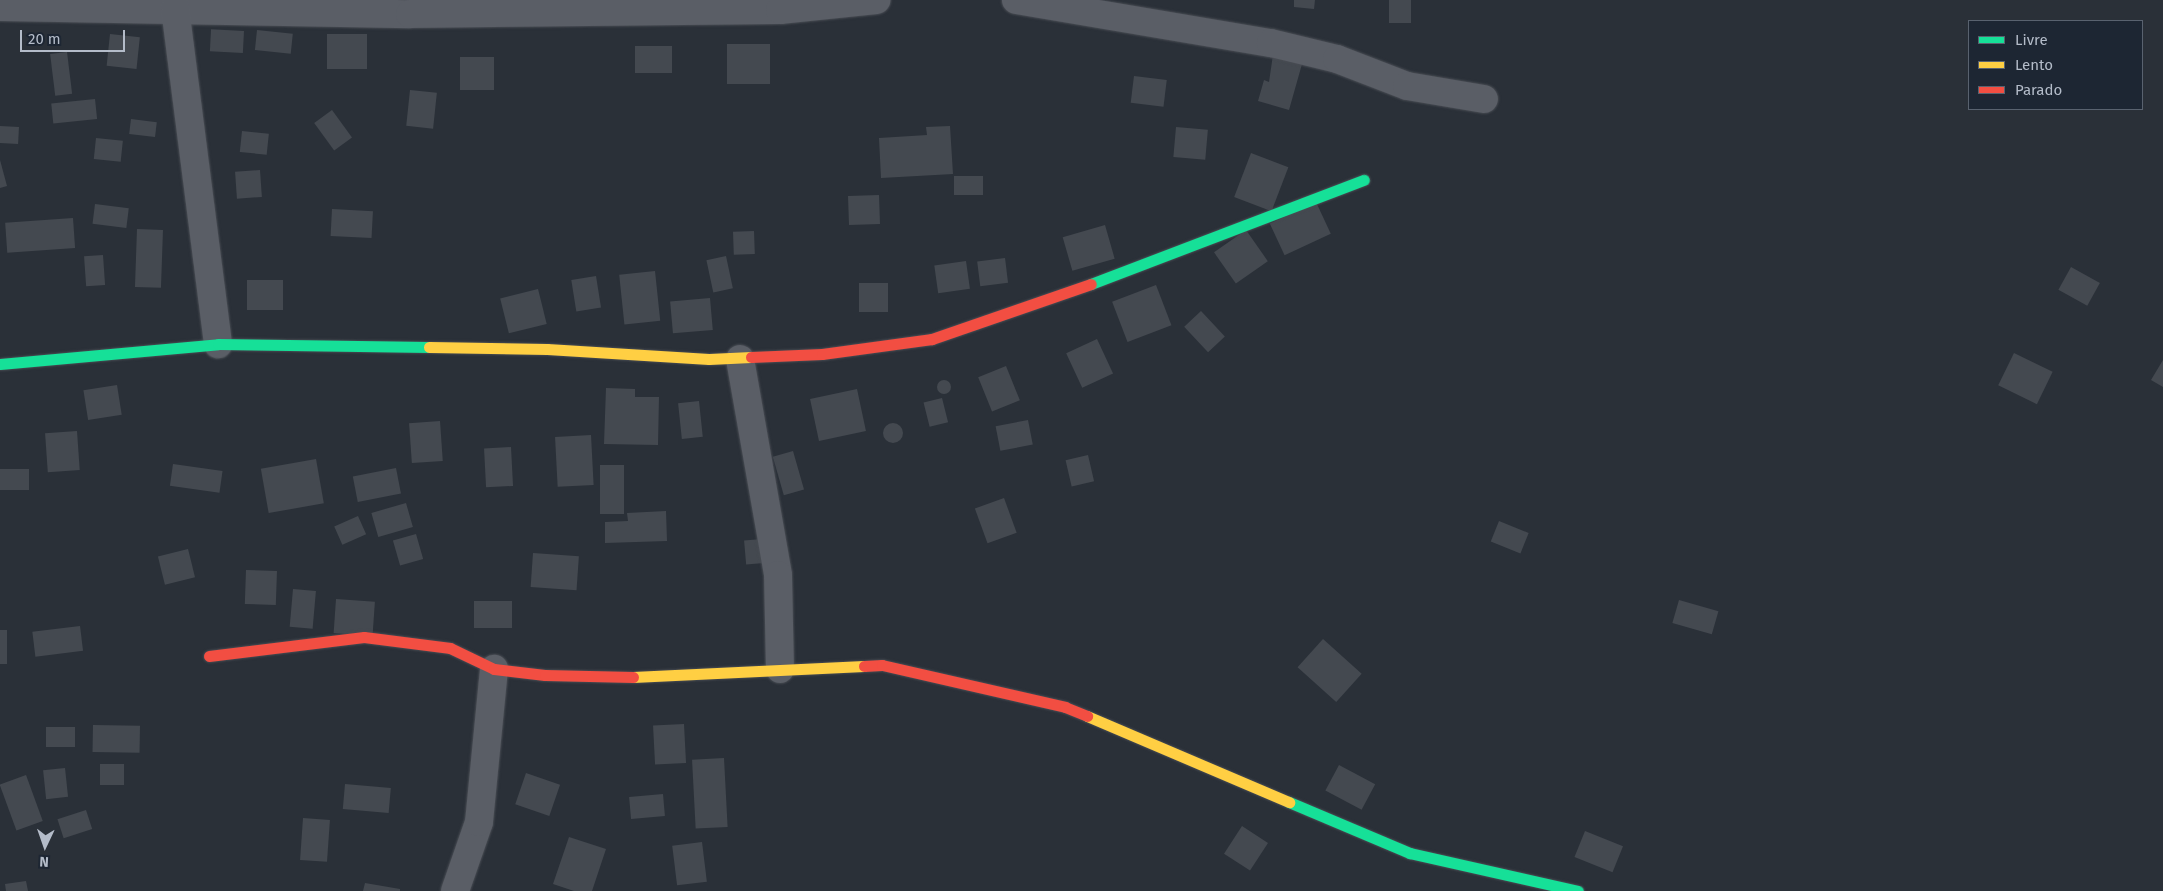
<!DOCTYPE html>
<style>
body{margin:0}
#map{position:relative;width:2163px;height:891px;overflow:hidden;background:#2a3038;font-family:"Fira Sans",sans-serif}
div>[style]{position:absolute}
.building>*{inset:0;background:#444950;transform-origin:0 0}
.round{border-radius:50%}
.roads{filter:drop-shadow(0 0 1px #484c53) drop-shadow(0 0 1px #484c53)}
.street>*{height:28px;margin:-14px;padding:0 14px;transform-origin:14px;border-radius:14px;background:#5a5e66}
.fast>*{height:11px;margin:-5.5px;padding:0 5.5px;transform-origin:5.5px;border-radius:5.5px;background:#16e098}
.slow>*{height:11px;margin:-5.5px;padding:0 5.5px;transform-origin:5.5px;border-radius:5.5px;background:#ffcf43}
.jam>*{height:11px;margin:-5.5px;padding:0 5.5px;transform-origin:5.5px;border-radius:5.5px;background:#f24e42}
span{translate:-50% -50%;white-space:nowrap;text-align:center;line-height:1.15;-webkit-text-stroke:4px #1d2633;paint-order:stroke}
.legend{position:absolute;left:1968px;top:20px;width:175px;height:90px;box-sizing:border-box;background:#1d2633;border:1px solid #59626f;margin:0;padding:6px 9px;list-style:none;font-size:15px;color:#b4bcc9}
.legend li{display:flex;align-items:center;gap:10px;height:25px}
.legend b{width:25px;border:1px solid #59626f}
.north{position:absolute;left:20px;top:821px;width:50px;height:50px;-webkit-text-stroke:4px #1d2633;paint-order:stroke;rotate:183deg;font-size:14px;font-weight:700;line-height:20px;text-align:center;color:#b4bcc9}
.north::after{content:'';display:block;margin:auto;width:18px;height:22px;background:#b4bcc9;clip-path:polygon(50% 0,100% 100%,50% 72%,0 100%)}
.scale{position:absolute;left:20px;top:30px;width:105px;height:22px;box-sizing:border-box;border:2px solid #b4bcc9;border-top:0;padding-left:6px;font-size:15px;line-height:18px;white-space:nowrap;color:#b4bcc9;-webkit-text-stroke:4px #1d2633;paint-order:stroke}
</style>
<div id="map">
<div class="building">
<i style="clip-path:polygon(1294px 0,1315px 0,1314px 9px,1294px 7px)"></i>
<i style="left:1389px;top:0;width:22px;height:23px"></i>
<i style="left:257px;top:30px;width:36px;height:20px;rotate:6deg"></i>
<i style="left:244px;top:31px;width:22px;height:33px;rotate:93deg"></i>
<i style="left:110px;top:34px;width:30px;height:32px;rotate:6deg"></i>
<i style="left:327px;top:34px;width:40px;height:35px"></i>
<i style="left:727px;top:44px;width:43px;height:40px"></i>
<i style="left:635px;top:46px;width:37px;height:27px"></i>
<i style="clip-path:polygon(1274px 48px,1304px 57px,1289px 110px,1258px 101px,1264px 80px,1269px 82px)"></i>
<i style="left:67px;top:52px;width:42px;height:17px;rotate:83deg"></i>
<i style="left:460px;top:57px;width:34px;height:33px"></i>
<i style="left:1134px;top:76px;width:33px;height:27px;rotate:7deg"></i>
<i style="left:410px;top:90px;width:27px;height:36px;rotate:6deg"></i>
<i style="left:95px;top:99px;width:20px;height:44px;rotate:84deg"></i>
<i style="left:332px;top:110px;width:34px;height:22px;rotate:54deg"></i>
<i style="left:131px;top:119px;width:26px;height:15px;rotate:7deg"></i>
<i style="left:0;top:126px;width:19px;height:17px;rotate:3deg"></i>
<i style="clip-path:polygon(950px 126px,953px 174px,881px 178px,879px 138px,927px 135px,926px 127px)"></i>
<i style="left:1176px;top:127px;width:32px;height:30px;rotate:5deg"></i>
<i style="left:242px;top:131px;width:27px;height:21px;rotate:6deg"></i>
<i style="left:96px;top:138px;width:27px;height:21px;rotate:6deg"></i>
<i style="left:1251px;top:153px;width:40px;height:47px;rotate:21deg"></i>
<i style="clip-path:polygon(0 160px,7px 186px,0 188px)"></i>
<i style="left:260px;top:170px;width:27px;height:25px;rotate:86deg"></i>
<i style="left:954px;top:176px;width:29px;height:19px"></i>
<i style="left:879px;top:195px;width:29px;height:31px;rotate:88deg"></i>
<i style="left:1316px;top:202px;width:35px;height:51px;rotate:65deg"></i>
<i style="left:95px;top:204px;width:34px;height:20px;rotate:7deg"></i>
<i style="left:332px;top:209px;width:41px;height:27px;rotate:3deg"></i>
<i style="left:73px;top:218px;width:30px;height:68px;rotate:86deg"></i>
<i style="left:1105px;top:225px;width:35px;height:44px;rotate:74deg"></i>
<i style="left:137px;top:229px;width:26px;height:58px;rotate:2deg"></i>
<i style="left:1246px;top:230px;width:38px;height:39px;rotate:55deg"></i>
<i style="left:754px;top:231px;width:23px;height:21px;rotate:88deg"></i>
<i style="left:103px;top:255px;width:30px;height:19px;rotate:86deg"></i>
<i style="left:726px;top:256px;width:33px;height:20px;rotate:78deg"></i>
<i style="left:1005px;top:258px;width:25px;height:28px;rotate:83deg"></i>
<i style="left:966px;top:261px;width:28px;height:32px;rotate:82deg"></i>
<i style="left:2071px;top:267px;width:33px;height:26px;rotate:29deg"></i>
<i style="left:655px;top:271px;width:50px;height:36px;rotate:84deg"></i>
<i style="left:596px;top:276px;width:32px;height:25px;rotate:81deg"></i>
<i style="left:247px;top:280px;width:36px;height:30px"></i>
<i style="left:859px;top:283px;width:29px;height:29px"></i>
<i style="left:1156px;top:285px;width:43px;height:47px;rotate:69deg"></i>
<i style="left:538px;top:289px;width:36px;height:39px;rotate:76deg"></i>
<i style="left:710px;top:298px;width:32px;height:40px;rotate:85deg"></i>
<i style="left:1201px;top:311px;width:35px;height:23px;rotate:47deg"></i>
<i style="left:1097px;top:339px;width:38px;height:34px;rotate:65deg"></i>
<i style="left:2014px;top:353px;width:43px;height:36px;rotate:26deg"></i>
<i style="clip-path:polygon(2163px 360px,2163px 387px,2151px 380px)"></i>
<i style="left:1006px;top:366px;width:37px;height:30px;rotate:68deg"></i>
<i class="round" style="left:937px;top:380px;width:14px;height:14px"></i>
<i style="left:117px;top:385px;width:30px;height:34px;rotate:81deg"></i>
<i style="clip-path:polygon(606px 388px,635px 389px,635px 397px,659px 397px,658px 445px,604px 444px)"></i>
<i style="left:857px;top:389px;width:43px;height:48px;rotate:78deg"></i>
<i style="left:942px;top:398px;width:25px;height:19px;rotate:76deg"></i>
<i style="left:699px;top:401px;width:36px;height:21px;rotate:84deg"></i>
<i style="left:1028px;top:420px;width:25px;height:33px;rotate:79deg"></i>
<i style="left:440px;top:421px;width:40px;height:31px;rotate:86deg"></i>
<i class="round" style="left:883px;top:423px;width:20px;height:20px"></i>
<i style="left:77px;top:431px;width:39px;height:32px;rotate:86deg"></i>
<i style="left:591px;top:435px;width:50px;height:36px;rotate:87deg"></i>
<i style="left:511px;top:447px;width:39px;height:27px;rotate:87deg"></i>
<i style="left:793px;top:451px;width:40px;height:21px;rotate:74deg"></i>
<i style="left:1088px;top:455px;width:27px;height:23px;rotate:77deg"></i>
<i style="left:316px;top:459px;width:45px;height:56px;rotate:80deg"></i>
<i style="left:173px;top:464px;width:50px;height:22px;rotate:8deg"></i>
<i style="left:600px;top:465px;width:24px;height:49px"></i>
<i style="left:396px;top:468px;width:26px;height:44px;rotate:79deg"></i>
<i style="left:0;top:469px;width:29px;height:21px"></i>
<i style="left:1004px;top:498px;width:37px;height:31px;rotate:70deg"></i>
<i style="left:406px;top:503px;width:25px;height:36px;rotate:74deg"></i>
<i style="clip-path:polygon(666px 511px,667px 541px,605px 543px,605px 522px,628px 521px,627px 513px)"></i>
<i style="left:358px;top:516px;width:20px;height:26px;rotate:66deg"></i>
<i style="left:1499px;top:521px;width:32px;height:22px;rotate:22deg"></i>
<i style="left:416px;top:534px;width:26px;height:24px;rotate:74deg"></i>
<i style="left:762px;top:539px;width:24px;height:18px;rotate:85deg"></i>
<i style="left:188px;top:549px;width:29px;height:31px;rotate:76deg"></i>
<i style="left:533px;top:553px;width:46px;height:34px;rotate:4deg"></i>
<i style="left:246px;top:570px;width:31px;height:34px;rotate:2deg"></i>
<i style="left:293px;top:589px;width:23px;height:38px;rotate:5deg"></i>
<i style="left:336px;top:599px;width:39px;height:34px;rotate:4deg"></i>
<i style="left:1679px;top:600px;width:41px;height:24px;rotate:16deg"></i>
<i style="left:474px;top:601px;width:38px;height:27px"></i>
<i style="left:80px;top:626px;width:25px;height:48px;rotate:83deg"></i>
<i style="left:0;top:630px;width:7px;height:34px"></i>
<i style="left:1323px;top:639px;width:52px;height:38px;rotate:42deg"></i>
<i style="left:684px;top:724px;width:39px;height:31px;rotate:87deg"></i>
<i style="left:93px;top:725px;width:47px;height:27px;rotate:1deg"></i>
<i style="left:75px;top:727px;width:20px;height:29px;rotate:90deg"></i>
<i style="left:724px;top:758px;width:69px;height:32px;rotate:87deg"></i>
<i style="left:124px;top:764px;width:21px;height:24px;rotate:90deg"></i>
<i style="left:1339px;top:765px;width:41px;height:29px;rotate:28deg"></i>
<i style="left:65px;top:768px;width:29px;height:22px;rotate:84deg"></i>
<i style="left:526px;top:773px;width:36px;height:33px;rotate:19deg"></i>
<i style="left:26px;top:775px;width:49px;height:28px;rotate:70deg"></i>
<i style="left:345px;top:784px;width:46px;height:25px;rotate:5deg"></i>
<i style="left:663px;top:794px;width:22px;height:34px;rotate:85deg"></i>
<i style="left:86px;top:810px;width:20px;height:30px;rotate:72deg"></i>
<i style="left:303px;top:818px;width:27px;height:42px;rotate:4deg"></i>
<i style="left:1242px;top:826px;width:31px;height:33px;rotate:33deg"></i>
<i style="left:1585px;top:831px;width:41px;height:28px;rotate:22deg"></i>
<i style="clip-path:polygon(569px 837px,606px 849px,592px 891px,574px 891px,553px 884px)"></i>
<i style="left:702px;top:842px;width:40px;height:30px;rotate:83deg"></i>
<i style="clip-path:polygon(26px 881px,28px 891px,6px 891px,5px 884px)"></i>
<i style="clip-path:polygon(365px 883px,400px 889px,400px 891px,363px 891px)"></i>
</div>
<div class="roads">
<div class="street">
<i style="left:1016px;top:0;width:259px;rotate:9.6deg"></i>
<i style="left:1271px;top:43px;width:68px;rotate:13.6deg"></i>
<i style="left:1337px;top:59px;width:75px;rotate:21.1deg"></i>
<i style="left:1407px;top:86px;width:78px;rotate:9.6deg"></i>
<i style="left:0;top:7px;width:410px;rotate:1deg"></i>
<i style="left:410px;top:14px;width:370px;rotate:-0.6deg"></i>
<i style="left:780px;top:10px;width:97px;rotate:-5.9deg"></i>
<i style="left:175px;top:8px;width:339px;rotate:82.7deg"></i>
<i style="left:740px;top:359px;width:219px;rotate:80deg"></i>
<i style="left:778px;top:575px;width:94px;rotate:88.8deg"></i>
<i style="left:455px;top:891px;width:73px;rotate:-70.8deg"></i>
<i style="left:479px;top:822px;width:154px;rotate:-84.4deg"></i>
</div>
<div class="fast">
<i style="left:1091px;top:284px;width:292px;rotate:-20.9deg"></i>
<i style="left:0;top:364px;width:219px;rotate:-5.2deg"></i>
<i style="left:218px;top:344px;width:211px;rotate:0.8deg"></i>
<i style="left:1289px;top:802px;width:131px;rotate:22.9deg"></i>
<i style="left:1410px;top:853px;width:172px;rotate:12.7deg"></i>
</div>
<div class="slow">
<i style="left:429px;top:347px;width:118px;rotate:1deg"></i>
<i style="left:547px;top:349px;width:162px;rotate:3.5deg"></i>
<i style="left:709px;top:359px;width:42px;rotate:-2.7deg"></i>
<i style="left:633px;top:677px;width:231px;rotate:-2.7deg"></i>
<i style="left:1087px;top:716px;width:220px;rotate:23.1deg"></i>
</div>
<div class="jam">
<i style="left:751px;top:357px;width:71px;rotate:-2.4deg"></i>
<i style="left:822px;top:354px;width:111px;rotate:-7.8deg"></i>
<i style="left:932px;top:339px;width:168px;rotate:-19.1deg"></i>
<i style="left:209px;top:656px;width:156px;rotate:-7deg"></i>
<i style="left:364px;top:637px;width:87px;rotate:7.3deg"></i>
<i style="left:450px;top:648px;width:49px;rotate:25.5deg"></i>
<i style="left:494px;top:669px;width:51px;rotate:6.7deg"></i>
<i style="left:545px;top:675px;width:88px;rotate:1.3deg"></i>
<i style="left:864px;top:666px;width:18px;rotate:-3deg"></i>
<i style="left:882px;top:665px;width:188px;rotate:12.9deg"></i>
<i style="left:1065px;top:707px;width:24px;rotate:22deg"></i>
</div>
</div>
<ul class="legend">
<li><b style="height:6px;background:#16e098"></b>Livre</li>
<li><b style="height:6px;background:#ffcf43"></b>Lento</li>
<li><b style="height:6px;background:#f24e42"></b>Parado</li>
</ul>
<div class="north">N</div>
<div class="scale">20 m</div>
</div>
